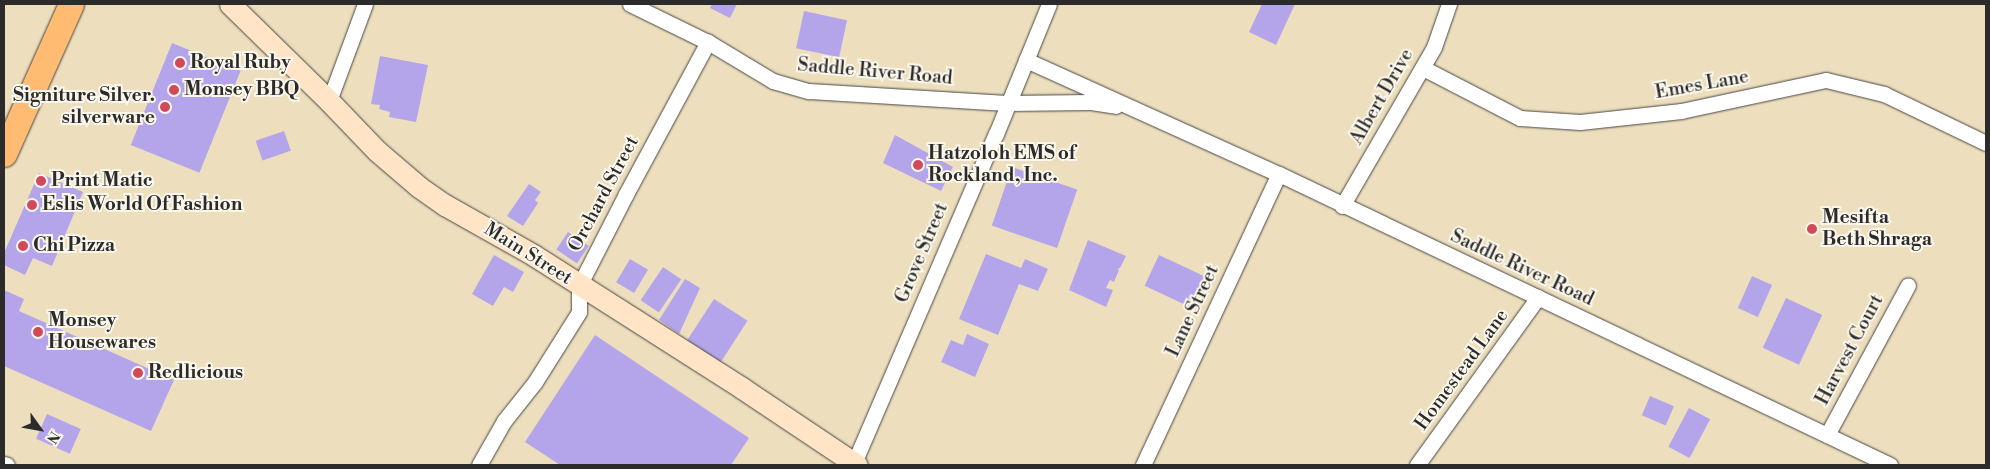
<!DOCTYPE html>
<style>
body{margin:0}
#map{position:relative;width:1990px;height:469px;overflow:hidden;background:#eddfbe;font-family:"Libre Bodoni",serif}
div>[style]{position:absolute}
.building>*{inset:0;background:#b4a5eb;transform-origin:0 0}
.roads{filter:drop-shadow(0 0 1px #484641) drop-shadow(0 0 1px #484641)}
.street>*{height:15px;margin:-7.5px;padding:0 7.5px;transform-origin:7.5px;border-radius:7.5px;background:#fff}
.secondary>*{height:21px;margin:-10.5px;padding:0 10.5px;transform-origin:10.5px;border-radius:10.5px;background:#ffe4c6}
.primary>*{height:25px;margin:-12.5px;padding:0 12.5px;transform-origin:12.5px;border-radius:12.5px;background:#ffbb71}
.dots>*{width:14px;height:14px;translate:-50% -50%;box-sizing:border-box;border:2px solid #fbf7ec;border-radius:50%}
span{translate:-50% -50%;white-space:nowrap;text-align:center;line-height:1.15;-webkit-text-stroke:4px #fbf7ec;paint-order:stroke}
.poi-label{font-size:19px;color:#2b2b2b;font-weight:700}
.left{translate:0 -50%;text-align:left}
.right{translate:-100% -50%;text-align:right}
.street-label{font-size:19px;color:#2b2b2b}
.frame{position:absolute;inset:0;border:5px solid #2b2b2b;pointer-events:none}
.north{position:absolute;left:15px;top:404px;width:50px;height:50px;-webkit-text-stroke:4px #fbf7ec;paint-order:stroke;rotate:122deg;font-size:14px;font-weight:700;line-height:20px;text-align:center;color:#2b2b2b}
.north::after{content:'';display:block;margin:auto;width:18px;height:22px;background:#2b2b2b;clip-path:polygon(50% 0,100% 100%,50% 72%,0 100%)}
</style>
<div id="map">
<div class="building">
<i style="clip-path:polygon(712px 4px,737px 4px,730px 18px,710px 8px)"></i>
<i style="clip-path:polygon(1262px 4px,1295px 4px,1276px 45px,1249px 32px)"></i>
<i style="left:804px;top:11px;width:44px;height:38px;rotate:12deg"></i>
<i style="left:172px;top:43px;width:74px;height:110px;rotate:22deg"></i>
<i style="clip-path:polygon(380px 56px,428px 65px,416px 122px,389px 117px,390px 112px,379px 109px,380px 105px,371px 104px)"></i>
<i style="left:284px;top:131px;width:21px;height:30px;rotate:71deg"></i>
<i style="clip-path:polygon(895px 135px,953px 167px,941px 191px,883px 163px)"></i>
<i style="left:1012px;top:167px;width:69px;height:62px;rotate:19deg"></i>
<i style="clip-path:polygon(39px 173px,83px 192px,52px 266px,33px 258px,25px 275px,4px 265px,4px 253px)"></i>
<i style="clip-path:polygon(529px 184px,541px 192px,535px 200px,538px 203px,523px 226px,507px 216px)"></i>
<i style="left:568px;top:232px;width:25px;height:21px;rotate:34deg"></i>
<i style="clip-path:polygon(1088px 240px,1126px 256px,1120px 268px,1117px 269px,1119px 270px,1114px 282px,1110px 280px,1106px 288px,1113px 290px,1106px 307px,1069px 290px)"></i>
<i style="clip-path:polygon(986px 254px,1021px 268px,1025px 259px,1048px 269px,1038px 291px,1019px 284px,998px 335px,959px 319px)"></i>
<i style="clip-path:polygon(494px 255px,524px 272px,513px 292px,504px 287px,493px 306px,472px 294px)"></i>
<i style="left:1159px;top:255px;width:50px;height:34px;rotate:25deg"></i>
<i style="left:630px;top:259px;width:21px;height:27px;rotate:31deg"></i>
<i style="left:663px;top:267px;width:22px;height:40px;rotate:34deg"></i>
<i style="left:1752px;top:276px;width:22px;height:35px;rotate:24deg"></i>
<i style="clip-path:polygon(685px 279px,700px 288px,679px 334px,659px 320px)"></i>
<i style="clip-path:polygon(4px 290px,24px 299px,19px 311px,174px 380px,151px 431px,4px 366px)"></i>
<i style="left:1786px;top:298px;width:40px;height:55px;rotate:25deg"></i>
<i style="left:714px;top:299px;width:40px;height:49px;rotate:33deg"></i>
<i style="clip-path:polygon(967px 334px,989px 344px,975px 377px,941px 362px,951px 340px,963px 345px)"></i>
<i style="clip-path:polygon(595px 335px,749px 438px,731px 465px,560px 465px,525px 442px)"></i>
<i style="left:1650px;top:396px;width:26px;height:21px;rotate:23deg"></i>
<i style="left:1689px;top:408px;width:24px;height:44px;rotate:28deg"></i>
<i style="left:47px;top:414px;width:37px;height:27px;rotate:24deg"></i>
</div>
<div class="roads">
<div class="street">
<i style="left:630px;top:4px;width:87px;rotate:26deg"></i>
<i style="left:708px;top:42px;width:76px;rotate:31deg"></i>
<i style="left:773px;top:81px;width:37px;rotate:16deg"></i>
<i style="left:809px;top:91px;width:198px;rotate:3.5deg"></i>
<i style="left:1007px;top:103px;width:84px;rotate:-0.7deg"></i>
<i style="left:1091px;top:102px;width:25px;rotate:9deg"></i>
<i style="left:1026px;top:60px;width:277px;rotate:24.3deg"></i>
<i style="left:1279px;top:174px;width:677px;rotate:25.47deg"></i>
<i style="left:1423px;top:68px;width:109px;rotate:27.3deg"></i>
<i style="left:1520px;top:118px;width:60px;rotate:3.8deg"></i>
<i style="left:1580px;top:122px;width:102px;rotate:-6.2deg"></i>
<i style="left:1681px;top:111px;width:148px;rotate:-12.1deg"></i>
<i style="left:1826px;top:80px;width:60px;rotate:13.6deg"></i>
<i style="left:1884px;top:94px;width:113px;rotate:25.7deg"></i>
<i style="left:329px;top:101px;width:103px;rotate:-69.6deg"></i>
<i style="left:1342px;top:206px;width:184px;rotate:-59.9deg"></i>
<i style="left:1434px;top:47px;width:46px;rotate:-70.8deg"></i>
<i style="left:1827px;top:435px;width:170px;rotate:-61.6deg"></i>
<i style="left:854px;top:463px;width:358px;rotate:-66.7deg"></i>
<i style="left:996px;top:134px;width:140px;rotate:-67.8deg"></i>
<i style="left:4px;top:464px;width:3px;rotate:18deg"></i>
<i style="left:479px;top:465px;width:51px;rotate:-60.4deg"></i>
<i style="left:504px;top:421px;width:50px;rotate:-51.5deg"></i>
<i style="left:535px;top:382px;width:83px;rotate:-57.8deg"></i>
<i style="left:579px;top:312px;width:26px;rotate:-90deg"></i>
<i style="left:579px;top:286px;width:103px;rotate:-62.9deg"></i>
<i style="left:626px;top:194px;width:173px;rotate:-61.7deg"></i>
<i style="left:1143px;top:465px;width:321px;rotate:-65deg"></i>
<i style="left:1417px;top:465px;width:207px;rotate:-54.2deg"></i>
</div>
<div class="secondary">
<i style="left:230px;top:4px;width:139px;rotate:44.4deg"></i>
<i style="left:329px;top:101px;width:69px;rotate:46.2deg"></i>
<i style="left:377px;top:151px;width:55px;rotate:40.6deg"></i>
<i style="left:419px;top:187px;width:32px;rotate:35deg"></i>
<i style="left:445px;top:205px;width:103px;rotate:29.5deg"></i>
<i style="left:535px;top:256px;width:246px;rotate:32.5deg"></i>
<i style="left:742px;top:388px;width:138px;rotate:33.8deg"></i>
</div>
<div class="primary">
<i style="left:4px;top:154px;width:164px;rotate:-65.9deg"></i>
</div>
</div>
<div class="dots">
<i style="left:180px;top:63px;background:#d1495b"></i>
<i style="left:174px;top:90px;background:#d1495b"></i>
<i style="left:165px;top:107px;background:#d1495b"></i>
<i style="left:918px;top:165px;background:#d1495b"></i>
<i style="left:41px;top:181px;background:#d1495b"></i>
<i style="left:32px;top:205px;background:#d1495b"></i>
<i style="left:1812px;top:229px;background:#d1495b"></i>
<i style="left:23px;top:246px;background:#d1495b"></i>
<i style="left:38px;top:332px;background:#d1495b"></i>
<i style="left:138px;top:373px;background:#d1495b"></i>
</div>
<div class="poi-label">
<span class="left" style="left:190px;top:63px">Royal Ruby</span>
<span class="left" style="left:184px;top:90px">Monsey BBQ</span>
<span class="right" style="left:155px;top:107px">Signiture Silver.<br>silverware</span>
<span class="left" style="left:928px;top:165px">Hatzoloh EMS of<br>Rockland, Inc.</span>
<span class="left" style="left:51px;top:181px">Print Matic</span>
<span class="left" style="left:42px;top:205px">Eslis World Of Fashion</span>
<span class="left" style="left:1822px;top:229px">Mesifta<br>Beth Shraga</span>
<span class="left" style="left:33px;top:246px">Chi Pizza</span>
<span class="left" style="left:48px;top:332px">Monsey<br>Housewares</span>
<span class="left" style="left:148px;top:373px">Redlicious</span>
</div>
<div class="street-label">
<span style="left:875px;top:72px;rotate:5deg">Saddle River Road</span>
<span style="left:1702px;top:85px;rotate:-10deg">Emes Lane</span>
<span style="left:1382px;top:97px;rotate:-60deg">Albert Drive</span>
<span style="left:604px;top:194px;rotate:-62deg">Orchard Street</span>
<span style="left:922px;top:253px;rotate:-67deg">Grove Street</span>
<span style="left:528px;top:254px;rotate:32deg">Main Street</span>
<span style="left:1522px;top:268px;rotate:25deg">Saddle River Road</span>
<span style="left:1193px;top:311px;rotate:-65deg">Lane Street</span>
<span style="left:1850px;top:350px;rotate:-62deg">Harvest Court</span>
<span style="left:1462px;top:370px;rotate:-54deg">Homestead Lane</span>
</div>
<div class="frame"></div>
<div class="north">N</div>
</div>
